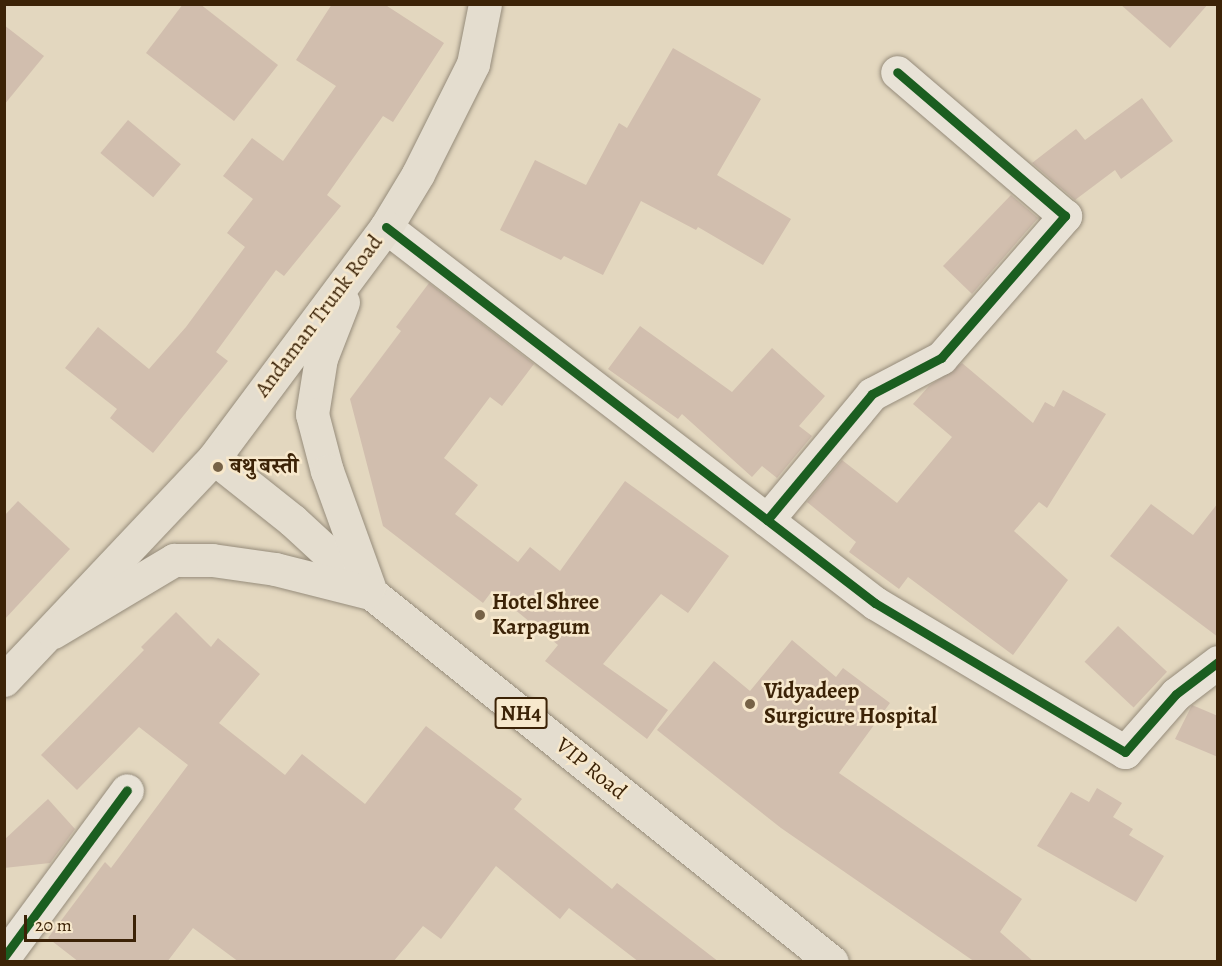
<!DOCTYPE html>
<meta charset="utf-8">
<style>
body{margin:0}
#map{position:relative;width:1222px;height:966px;overflow:hidden;background:#e3d7bf;font-family:Alegreya,"Noto Serif Devanagari",serif}
div>[style]{position:absolute}
.building>*{inset:0;background:#d1beae;transform-origin:0 0}
.roads{filter:drop-shadow(0 0 2px #968c7b) drop-shadow(0 0 2px #968c7b)}
.minor>*{height:33px;margin:-16.5px;padding:0 16.5px;transform-origin:16.5px;border-radius:16.5px;background:#e8e2d6}
.major>*{height:33px;margin:-16.5px;padding:0 16.5px;transform-origin:16.5px;border-radius:16.5px;background:#e4ddcf}
.highway>*{height:33px;margin:-16.5px;padding:0 16.5px;transform-origin:16.5px;border-radius:16.5px;background:#e4ddcf}
.cycleway>*{height:9px;margin:-4.5px;padding:0 4.5px;transform-origin:4.5px;border-radius:4.5px;background:#1b5e20}
.dots>*{width:16px;height:16px;translate:-50% -50%;box-sizing:border-box;border:3px solid #f7e8cc;border-radius:50%}
span{translate:-50% -50%;white-space:nowrap;text-align:center;line-height:1.15;-webkit-text-stroke:5px #f7e8cc;paint-order:stroke}
.shield-label span{padding:2px 4px;background:#f7e8cc;border:2px solid;border-radius:4px;-webkit-text-stroke-width:0}
.shield-label{font-size:21px;color:#3c2307;font-weight:700}
.street-label{font-size:22px;color:#3c2307}
.poi-label{font-size:22px;color:#3c2307;font-weight:700}
.left{translate:0 -50%;text-align:left}
.frame{position:absolute;inset:0;border:6px solid #3c2307;pointer-events:none}
.scale{position:absolute;left:24px;top:915px;width:112px;height:27px;box-sizing:border-box;border:3px solid #3c2307;border-top:0;padding-left:8px;font-size:18px;line-height:21px;white-space:nowrap;color:#3c2307;-webkit-text-stroke:4px #f7e8cc;paint-order:stroke}
</style>
<div id="map">
<div class="building">
<i style="clip-path:polygon(183px 4px,200px 4px,278px 65px,234px 121px,146px 53px)"></i>
<i style="clip-path:polygon(332px 4px,384px 4px,444px 43px,393px 122px,383px 116px,327px 195px,341px 206px,284px 276px,276px 270px,216px 352px,228px 361px,153px 453px,110px 418px,117px 409px,65px 368px,98px 327px,149px 369px,186px 327px,245px 247px,227px 233px,253px 199px,223px 176px,252px 138px,283px 161px,336px 86px,296px 60px)"></i>
<i style="clip-path:polygon(1120px 4px,1208px 4px,1170px 48px)"></i>
<i style="clip-path:polygon(4px 25px,44px 56px,4px 105px)"></i>
<i style="clip-path:polygon(673px 48px,761px 99px,717px 175px,791px 219px,763px 265px,698px 227px,696px 230px,641px 201px,603px 275px,564px 256px,561px 260px,500px 230px,535px 160px,586px 185px,619px 123px,627px 128px)"></i>
<i style="clip-path:polygon(1142px 98px,1173px 141px,1121px 179px,1115px 170px,1075px 200px,1032px 163px,1076px 129px,1085px 140px)"></i>
<i style="left:128px;top:120px;width:69px;height:43px;rotate:40deg"></i>
<i style="clip-path:polygon(1011px 195px,1038px 218px,972px 294px,943px 266px)"></i>
<i style="clip-path:polygon(429px 283px,534px 364px,502px 406px,490px 397px,444px 458px,478px 485px,455px 514px,518px 562px,530px 547px,560px 571px,625px 481px,729px 556px,688px 613px,661px 594px,603px 664px,668px 710px,647px 739px,545px 661px,558px 645px,492px 591px,483px 603px,383px 526px,350px 399px,401px 331px,396px 327px)"></i>
<i style="clip-path:polygon(640px 326px,732px 392px,772px 348px,825px 396px,799px 426px,812px 436px,777px 478px,762px 466px,752px 477px,682px 414px,678px 419px,608px 369px)"></i>
<i style="clip-path:polygon(962px 363px,1033px 423px,1045px 402px,1054px 407px,1063px 390px,1106px 414px,1047px 508px,1039px 502px,1014px 531px,1068px 580px,1013px 655px,908px 577px,899px 589px,849px 552px,856px 542px,807px 502px,842px 460px,897px 503px,952px 437px,913px 404px,929px 386px)"></i>
<i style="clip-path:polygon(18px 501px,70px 549px,4px 620px,4px 516px)"></i>
<i style="clip-path:polygon(1218px 503px,1218px 637px,1110px 556px,1151px 504px,1193px 535px)"></i>
<i style="clip-path:polygon(176px 612px,211px 647px,218px 638px,260px 674px,219px 723px,285px 775px,302px 754px,365px 804px,426px 726px,522px 799px,514px 809px,612px 889px,617px 883px,719px 962px,639px 962px,569px 908px,560px 919px,496px 866px,441px 939px,423px 926px,393px 962px,239px 962px,193px 928px,167px 962px,79px 962px,48px 938px,105px 862px,111px 868px,188px 765px,139px 727px,77px 790px,41px 755px,144px 650px,141px 647px)"></i>
<i style="left:1118px;top:626px;width:67px;height:49px;rotate:43deg"></i>
<i style="clip-path:polygon(792px 640px,836px 677px,843px 668px,890px 703px,839px 773px,1022px 899px,1000px 932px,1034px 962px,975px 962px,781px 828px,657px 730px,714px 661px,750px 691px)"></i>
<i style="clip-path:polygon(1192px 705px,1218px 716px,1218px 757px,1175px 739px)"></i>
<i style="clip-path:polygon(1097px 788px,1122px 803px,1113px 817px,1133px 829px,1129px 835px,1164px 856px,1136px 902px,1037px 846px,1071px 792px,1089px 802px)"></i>
<i style="clip-path:polygon(48px 799px,75px 829px,50px 863px,4px 868px,4px 840px)"></i>
</div>
<div class="roads">
<div class="minor">
<i style="left:386px;top:227px;width:617px;rotate:37.56deg"></i>
<i style="left:875px;top:603px;width:291px;rotate:30.8deg"></i>
<i style="left:1125px;top:752px;width:77px;rotate:-48.7deg"></i>
<i style="left:1176px;top:694px;width:53px;rotate:-37.3deg"></i>
<i style="left:767px;top:520px;width:164px;rotate:-50.2deg"></i>
<i style="left:872px;top:394px;width:78px;rotate:-27.6deg"></i>
<i style="left:941px;top:358px;width:189px;rotate:-48.9deg"></i>
<i style="left:1065px;top:216px;width:221px;rotate:-139.4deg"></i>
<i style="left:4px;top:957px;width:207px;rotate:-53.6deg"></i>
</div>
<div class="major">
<i style="left:4px;top:680px;width:306px;rotate:-46.6deg"></i>
</div>
<div class="highway">
<i style="left:485px;top:4px;width:61px;rotate:101.3deg"></i>
<i style="left:473px;top:64px;width:123px;rotate:116.6deg"></i>
<i style="left:418px;top:174px;width:62px;rotate:121.1deg"></i>
<i style="left:386px;top:227px;width:288px;rotate:126.7deg"></i>
<i style="left:214px;top:458px;width:100px;rotate:38.5deg"></i>
<i style="left:292px;top:520px;width:108px;rotate:42.7deg"></i>
<i style="left:371px;top:593px;width:590px;rotate:38.67deg"></i>
<i style="left:343px;top:302px;width:60px;rotate:111.4deg"></i>
<i style="left:321px;top:358px;width:57px;rotate:99.1deg"></i>
<i style="left:312px;top:414px;width:59px;rotate:75.3deg"></i>
<i style="left:327px;top:471px;width:123px;rotate:70.1deg"></i>
<i style="left:53px;top:632px;width:141px;rotate:-30.8deg"></i>
<i style="left:174px;top:560px;width:38px"></i>
<i style="left:212px;top:560px;width:64px;rotate:8.1deg"></i>
<i style="left:275px;top:569px;width:94px;rotate:14.2deg"></i>
</div>
</div>
<div class="cycleway">
<i style="left:386px;top:227px;width:617px;rotate:37.56deg"></i>
<i style="left:875px;top:603px;width:291px;rotate:30.8deg"></i>
<i style="left:1125px;top:752px;width:77px;rotate:-48.7deg"></i>
<i style="left:1176px;top:694px;width:53px;rotate:-37.3deg"></i>
<i style="left:767px;top:520px;width:164px;rotate:-50.2deg"></i>
<i style="left:872px;top:394px;width:78px;rotate:-27.6deg"></i>
<i style="left:941px;top:358px;width:189px;rotate:-48.9deg"></i>
<i style="left:1065px;top:216px;width:221px;rotate:-139.4deg"></i>
<i style="left:4px;top:957px;width:207px;rotate:-53.6deg"></i>
</div>
<div class="dots">
<i style="left:218px;top:467px;background:#766247"></i>
<i style="left:480px;top:615px;background:#766247"></i>
<i style="left:750px;top:704px;background:#766247"></i>
</div>
<div class="shield-label">
<span style="left:521px;top:713px">NH4</span>
</div>
<div class="street-label">
<span style="left:319px;top:316px;rotate:-53deg">Andaman Trunk Road</span>
<span style="left:591px;top:769px;rotate:39deg">VIP Road</span>
</div>
<div class="poi-label">
<span class="left" style="left:230px;top:467px">बथु बस्ती</span>
<span class="left" style="left:492px;top:615px">Hotel Shree<br>Karpagum</span>
<span class="left" style="left:764px;top:704px">Vidyadeep<br>Surgicure Hospital</span>
</div>
<div class="frame"></div>
<div class="scale">20 m</div>
</div>
